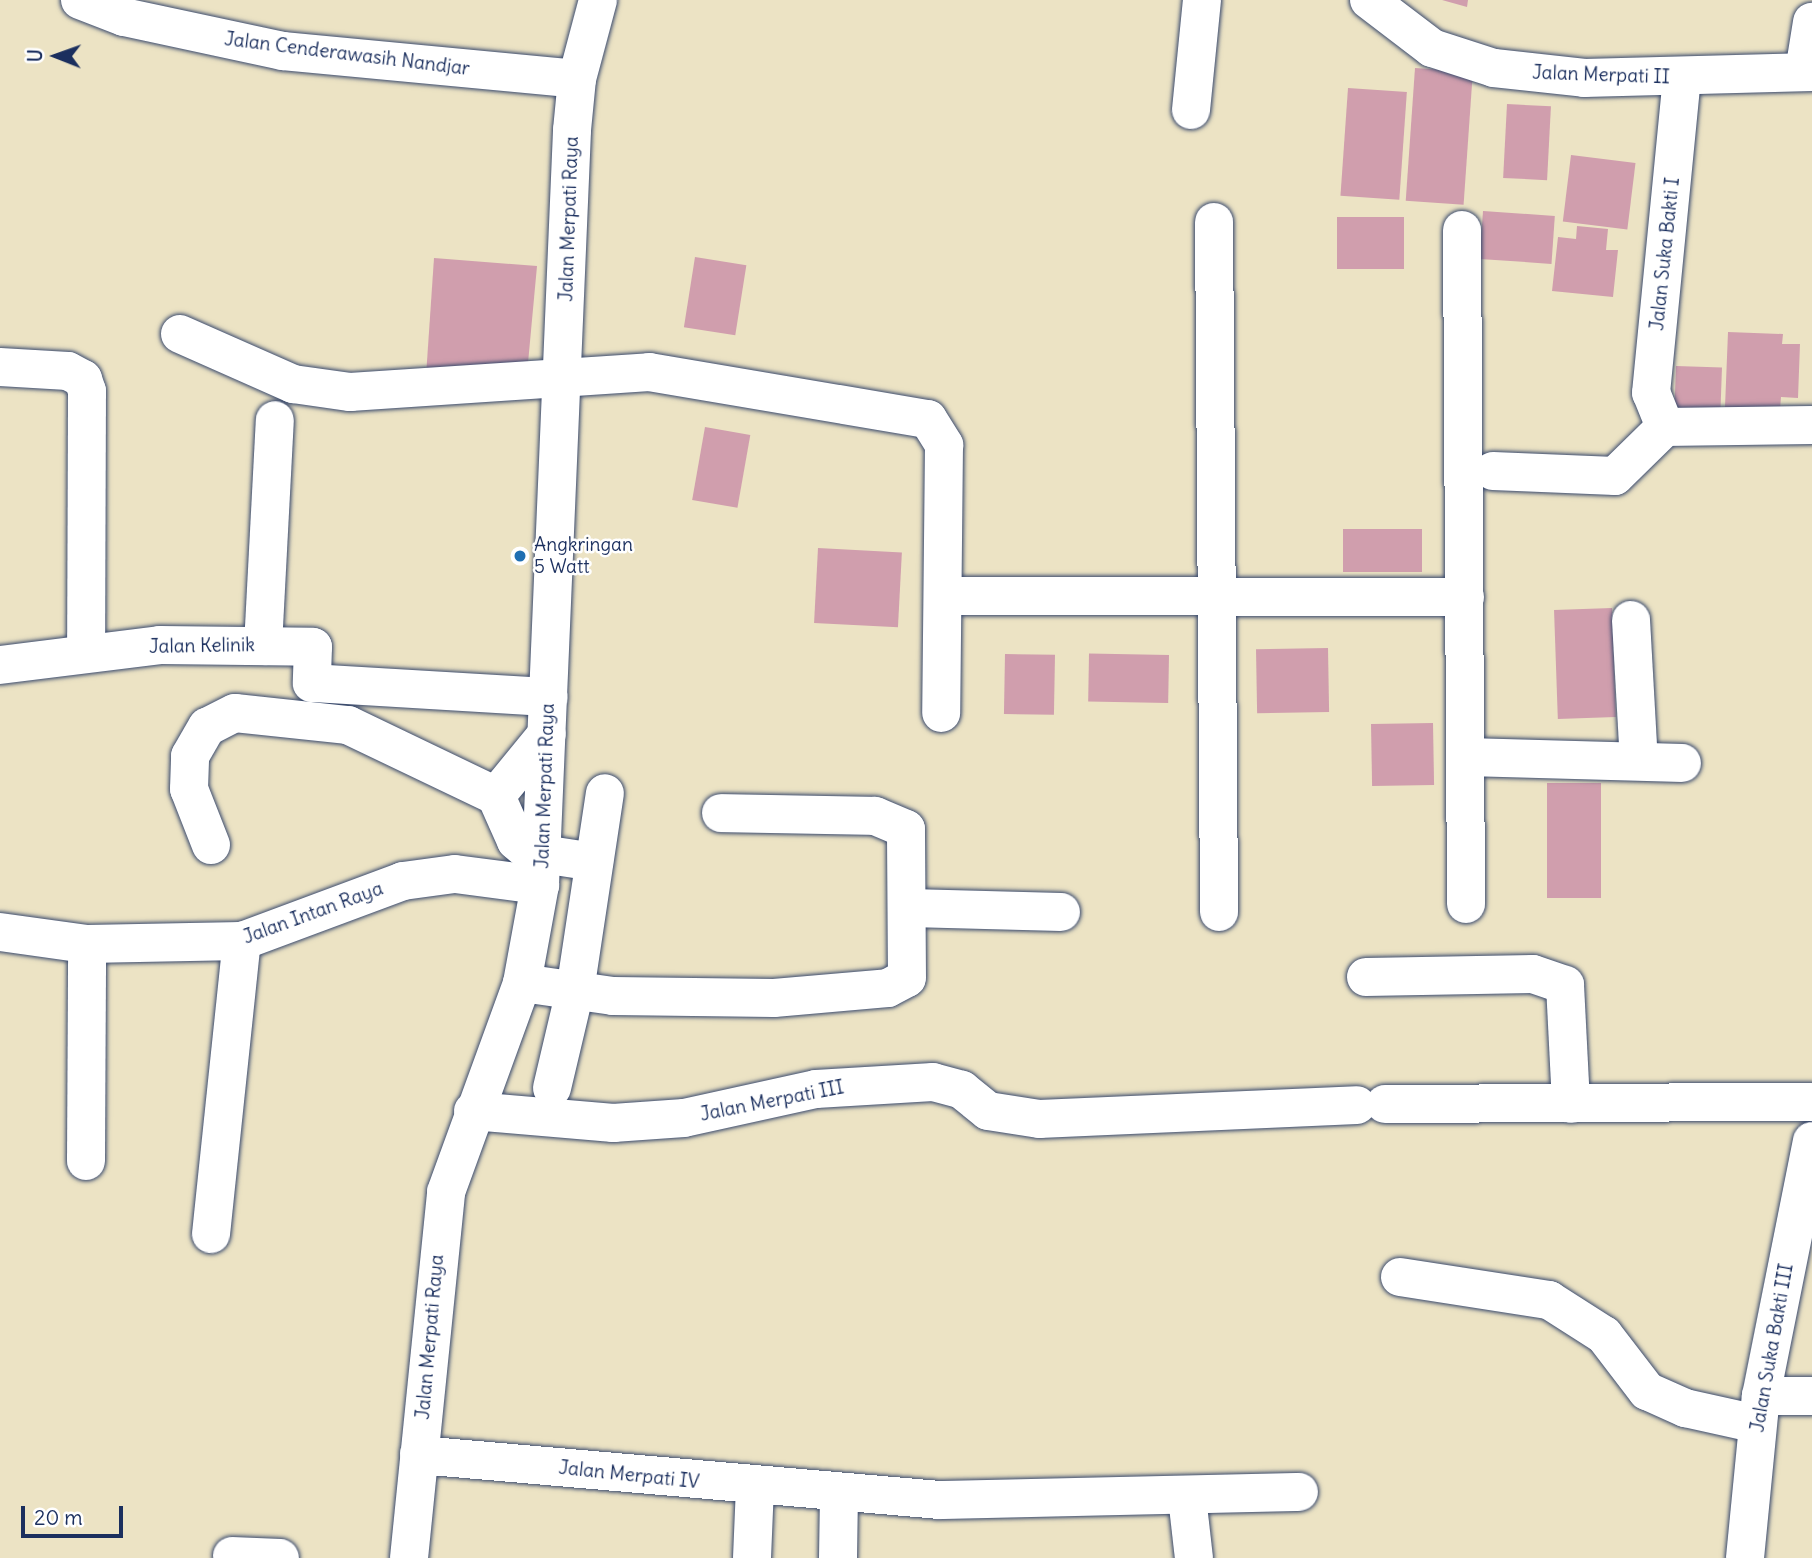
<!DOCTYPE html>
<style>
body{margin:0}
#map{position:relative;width:1812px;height:1558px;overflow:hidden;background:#ece3c4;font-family:Delius,sans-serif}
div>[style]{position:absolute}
.building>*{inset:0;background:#d09ead;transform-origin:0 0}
.roads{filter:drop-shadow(0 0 2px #3a4a6d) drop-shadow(0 0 2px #3a4a6d)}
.minor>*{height:38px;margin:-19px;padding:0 19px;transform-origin:19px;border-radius:19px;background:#fff}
.major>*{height:38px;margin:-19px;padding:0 19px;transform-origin:19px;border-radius:19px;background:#fff}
.dots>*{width:19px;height:19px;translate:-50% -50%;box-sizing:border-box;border:4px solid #fff;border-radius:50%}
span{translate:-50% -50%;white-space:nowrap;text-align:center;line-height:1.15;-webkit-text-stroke:5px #fff;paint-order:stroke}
.street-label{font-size:19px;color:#1b2f5e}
.poi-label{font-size:19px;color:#1b2f5e}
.left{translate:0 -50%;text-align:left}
.north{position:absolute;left:21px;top:21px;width:70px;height:70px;-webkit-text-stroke:5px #fff;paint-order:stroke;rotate:271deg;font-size:19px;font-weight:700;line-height:28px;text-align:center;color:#1b2f5e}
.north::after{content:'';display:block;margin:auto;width:24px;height:32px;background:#1b2f5e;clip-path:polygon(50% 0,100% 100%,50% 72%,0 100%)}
.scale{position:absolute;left:21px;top:1506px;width:102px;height:32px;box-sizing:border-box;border:4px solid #1b2f5e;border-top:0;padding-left:9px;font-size:21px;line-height:24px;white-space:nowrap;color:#1b2f5e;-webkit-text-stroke:5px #fff;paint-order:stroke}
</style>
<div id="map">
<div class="building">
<i style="clip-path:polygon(1442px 0,1468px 0,1467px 7px)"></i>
<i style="left:1415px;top:68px;width:58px;height:133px;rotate:4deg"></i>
<i style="left:1348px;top:88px;width:59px;height:108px;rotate:4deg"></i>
<i style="left:1507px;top:104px;width:44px;height:74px;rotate:3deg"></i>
<i style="left:1571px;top:155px;width:65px;height:67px;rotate:7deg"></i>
<i style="left:1483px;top:211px;width:72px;height:48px;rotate:4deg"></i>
<i style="left:1404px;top:217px;width:52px;height:67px;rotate:90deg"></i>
<i style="clip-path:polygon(1577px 226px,1608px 229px,1606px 250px,1618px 250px,1613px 297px,1552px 291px,1558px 237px,1576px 239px)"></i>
<i style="left:695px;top:257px;width:52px;height:71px;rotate:9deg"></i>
<i style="clip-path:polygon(434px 258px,537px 266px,528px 363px,426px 376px)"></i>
<i style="clip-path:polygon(1728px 332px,1783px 334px,1782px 344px,1800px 344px,1798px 398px,1781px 397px,1780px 409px,1725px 407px)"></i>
<i style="left:1676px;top:366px;width:46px;height:50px;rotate:2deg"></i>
<i style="left:705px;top:427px;width:46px;height:74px;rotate:10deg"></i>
<i style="left:1343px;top:529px;width:79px;height:43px"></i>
<i style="left:818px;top:548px;width:84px;height:75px;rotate:3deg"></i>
<i style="left:1612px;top:608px;width:109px;height:58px;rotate:88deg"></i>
<i style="left:1328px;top:648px;width:64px;height:72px;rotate:89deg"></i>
<i style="left:1005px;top:654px;width:50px;height:60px;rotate:1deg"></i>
<i style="left:1169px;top:655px;width:48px;height:80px;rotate:91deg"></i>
<i style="left:1433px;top:723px;width:62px;height:62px;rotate:89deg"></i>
<i style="left:1601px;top:783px;width:115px;height:54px;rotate:90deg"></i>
</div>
<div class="roads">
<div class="minor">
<i style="left:80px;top:0;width:47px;rotate:21.1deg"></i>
<i style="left:124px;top:17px;width:163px;rotate:12.1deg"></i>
<i style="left:283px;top:51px;width:295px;rotate:5.4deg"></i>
<i style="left:1369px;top:0;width:79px;rotate:37.3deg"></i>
<i style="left:1432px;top:48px;width:65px;rotate:17.9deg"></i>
<i style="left:1494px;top:68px;width:91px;rotate:6.3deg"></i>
<i style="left:1584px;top:78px;width:228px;rotate:-1.5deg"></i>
<i style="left:1804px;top:72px;width:51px;rotate:-80.9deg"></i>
<i style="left:1191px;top:110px;width:111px;rotate:-84.3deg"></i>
<i style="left:1214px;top:222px;width:690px;rotate:89.58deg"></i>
<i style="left:1462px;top:230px;width:674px;rotate:89.66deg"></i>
<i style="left:180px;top:334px;width:124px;rotate:23.9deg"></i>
<i style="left:293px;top:384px;width:58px;rotate:8deg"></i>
<i style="left:350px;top:392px;width:300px;rotate:-3.8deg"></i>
<i style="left:649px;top:372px;width:283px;rotate:9.6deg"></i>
<i style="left:928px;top:419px;width:31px;rotate:58deg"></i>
<i style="left:944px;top:445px;width:268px;rotate:90.6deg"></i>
<i style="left:0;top:367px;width:68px;rotate:3.4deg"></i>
<i style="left:68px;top:371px;width:17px;rotate:28deg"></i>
<i style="left:83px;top:379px;width:13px;rotate:72deg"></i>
<i style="left:87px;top:391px;width:261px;rotate:90.2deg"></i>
<i style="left:1665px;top:427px;width:37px;rotate:-112deg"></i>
<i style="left:1651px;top:393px;width:317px;rotate:-84.4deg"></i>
<i style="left:1665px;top:427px;width:147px;rotate:-0.8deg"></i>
<i style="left:1493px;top:471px;width:122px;rotate:2.3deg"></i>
<i style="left:1615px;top:476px;width:70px;rotate:-44.4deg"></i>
<i style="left:947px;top:596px;width:518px;rotate:0.11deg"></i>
<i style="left:1631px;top:620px;width:141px;rotate:86.8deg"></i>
<i style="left:263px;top:646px;width:226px;rotate:-87deg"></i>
<i style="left:0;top:665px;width:161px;rotate:-7.1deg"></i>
<i style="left:160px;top:645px;width:153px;rotate:0.7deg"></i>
<i style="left:313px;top:647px;width:36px;rotate:92deg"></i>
<i style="left:312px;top:683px;width:237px;rotate:3.4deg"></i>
<i style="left:1468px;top:757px;width:214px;rotate:1.6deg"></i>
<i style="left:496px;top:796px;width:49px;rotate:66deg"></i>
<i style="left:516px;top:841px;width:17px;rotate:40deg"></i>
<i style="left:529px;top:852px;width:66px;rotate:8.7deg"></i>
<i style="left:211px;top:845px;width:60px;rotate:-111.4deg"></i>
<i style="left:189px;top:789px;width:33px;rotate:-88deg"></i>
<i style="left:190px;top:756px;width:34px;rotate:-60deg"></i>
<i style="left:207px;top:727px;width:31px;rotate:-27deg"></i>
<i style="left:235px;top:713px;width:114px;rotate:6.1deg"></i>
<i style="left:348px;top:725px;width:164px;rotate:25.6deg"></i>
<i style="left:496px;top:796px;width:80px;rotate:-50.6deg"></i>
<i style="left:910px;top:908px;width:151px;rotate:1.5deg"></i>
<i style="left:0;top:932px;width:88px;rotate:7.9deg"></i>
<i style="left:87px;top:944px;width:155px;rotate:-1.1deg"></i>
<i style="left:242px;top:941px;width:172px;rotate:-20.4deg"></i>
<i style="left:403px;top:881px;width:52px;rotate:-7.7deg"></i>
<i style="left:455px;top:874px;width:86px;rotate:7.4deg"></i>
<i style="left:1366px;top:977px;width:167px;rotate:-1deg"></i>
<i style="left:1533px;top:974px;width:34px;rotate:19deg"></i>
<i style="left:1565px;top:985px;width:119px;rotate:87.1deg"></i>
<i style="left:522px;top:983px;width:92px;rotate:8.1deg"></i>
<i style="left:613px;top:996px;width:161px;rotate:0.7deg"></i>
<i style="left:774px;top:998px;width:114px;rotate:-5deg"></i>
<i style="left:888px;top:988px;width:21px;rotate:-28deg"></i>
<i style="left:907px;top:978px;width:149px;rotate:-90.4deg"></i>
<i style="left:906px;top:829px;width:34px;rotate:-157deg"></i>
<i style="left:875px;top:816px;width:154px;rotate:-178.9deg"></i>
<i style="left:552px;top:1088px;width:100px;rotate:-76.7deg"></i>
<i style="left:575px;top:991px;width:200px;rotate:-81.4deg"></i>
<i style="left:1385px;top:1104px;width:427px;rotate:-0.3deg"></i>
<i style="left:473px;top:1111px;width:141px;rotate:4.9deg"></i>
<i style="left:613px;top:1123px;width:71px;rotate:-4deg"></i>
<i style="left:684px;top:1118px;width:135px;rotate:-12.4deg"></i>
<i style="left:816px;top:1089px;width:117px;rotate:-3.4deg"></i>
<i style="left:933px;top:1082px;width:30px;rotate:15deg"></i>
<i style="left:962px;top:1090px;width:33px;rotate:39deg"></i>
<i style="left:988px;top:1111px;width:52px;rotate:8.9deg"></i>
<i style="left:1039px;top:1119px;width:318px;rotate:-2.5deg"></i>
<i style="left:86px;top:1161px;width:217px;rotate:-89.7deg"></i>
<i style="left:211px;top:1234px;width:295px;rotate:-84deg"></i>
<i style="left:1400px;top:1277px;width:151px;rotate:8.8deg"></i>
<i style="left:1549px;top:1300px;width:65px;rotate:32.5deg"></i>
<i style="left:1604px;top:1335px;width:71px;rotate:52.5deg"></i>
<i style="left:1647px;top:1391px;width:42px;rotate:24.1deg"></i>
<i style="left:1685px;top:1408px;width:74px;rotate:12.5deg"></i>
<i style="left:1761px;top:1396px;width:51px"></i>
<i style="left:419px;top:1455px;width:523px;rotate:4.94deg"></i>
<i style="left:940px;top:1500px;width:359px;rotate:-1.3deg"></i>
<i style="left:1187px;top:1497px;width:61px;rotate:83.5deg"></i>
<i style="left:232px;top:1556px;width:48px;rotate:2.4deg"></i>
<i style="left:752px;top:1558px;width:71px;rotate:-87.6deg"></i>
<i style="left:838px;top:1558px;width:64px;rotate:-89.1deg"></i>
<i style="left:1745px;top:1558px;width:163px;rotate:-84.4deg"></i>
<i style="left:1761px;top:1396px;width:260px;rotate:-78.7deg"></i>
</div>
<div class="major">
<i style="left:409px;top:1558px;width:368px;rotate:-84.2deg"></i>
<i style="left:446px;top:1192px;width:222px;rotate:-70deg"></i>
<i style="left:522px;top:983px;width:100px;rotate:-79.6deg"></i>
<i style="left:540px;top:885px;width:756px;rotate:-87.57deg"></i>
<i style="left:572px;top:130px;width:51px;rotate:-84.4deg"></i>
<i style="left:577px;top:79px;width:82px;rotate:-75.1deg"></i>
</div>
</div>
<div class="dots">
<i style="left:520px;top:556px;background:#1f6fb2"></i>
</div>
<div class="street-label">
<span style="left:347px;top:54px;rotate:7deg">Jalan Cenderawasih Nandjar</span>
<span style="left:1601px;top:75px;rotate:2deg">Jalan Merpati II</span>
<span style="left:569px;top:219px;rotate:-88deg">Jalan Merpati Raya</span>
<span style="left:1665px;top:254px;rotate:-84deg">Jalan Suka Bakti I</span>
<span style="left:202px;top:646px;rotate:-1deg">Jalan Kelinik</span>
<span style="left:545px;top:786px;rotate:-88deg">Jalan Merpati Raya</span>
<span style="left:313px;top:913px;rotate:-20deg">Jalan Intan Raya</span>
<span style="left:772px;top:1101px;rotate:-11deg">Jalan Merpati III</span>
<span style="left:430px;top:1337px;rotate:-85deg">Jalan Merpati Raya</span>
<span style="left:1772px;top:1348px;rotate:-80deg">Jalan Suka Bakti III</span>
<span style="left:629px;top:1475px;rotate:6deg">Jalan Merpati IV</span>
</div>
<div class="poi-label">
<span class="left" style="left:534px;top:556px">Angkringan<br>5 Watt</span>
</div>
<div class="north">U</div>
<div class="scale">20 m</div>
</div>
